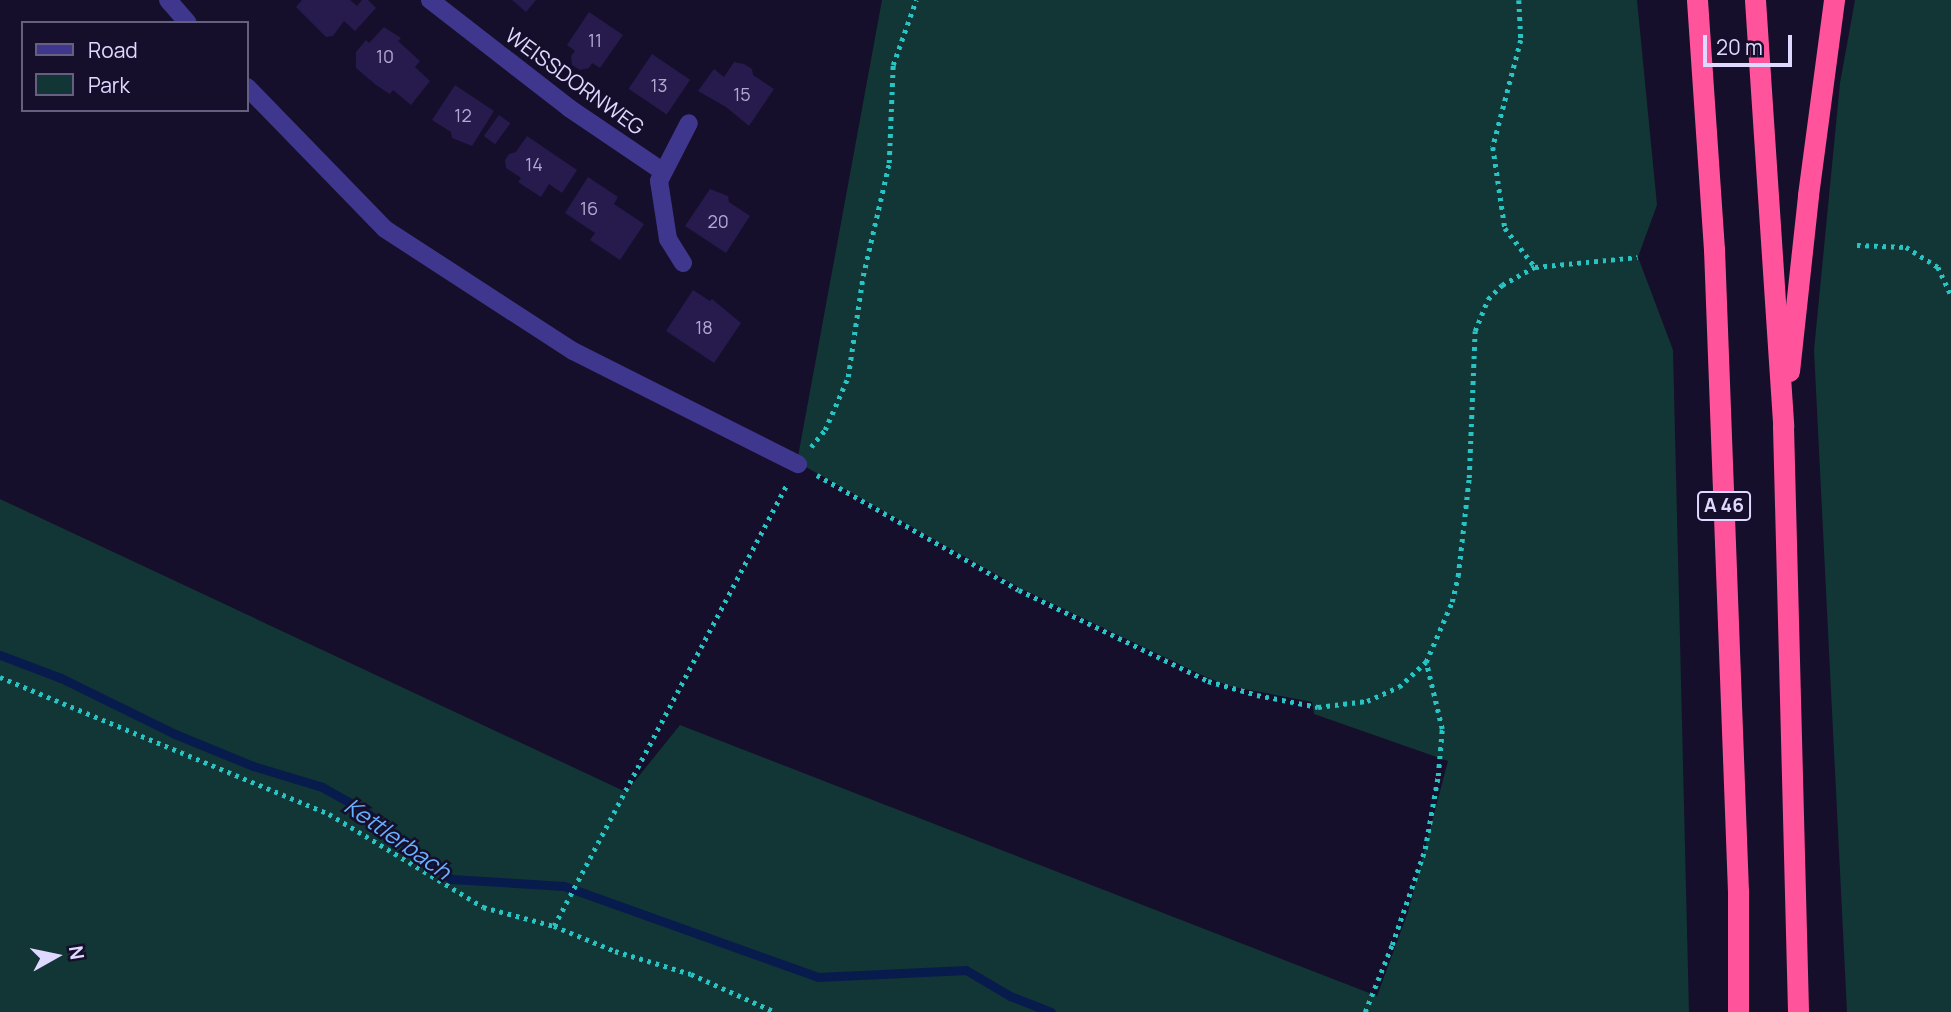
<!DOCTYPE html>
<style>
body{margin:0}
#map{position:relative;width:1951px;height:1012px;overflow:hidden;background:#150f2b;font-family:Manrope,sans-serif}
div>[style]{position:absolute}
.green>*{inset:0;background:#123535}
.stream>*{height:9px;margin:-4.5px;padding:0 4.5px;transform-origin:4.5px;border-radius:4.5px;background:#071c4c}
.building>*{inset:0;background:#271a4d;transform-origin:0 0}
.path>*{height:4.5px;margin-top:-2.25px;transform-origin:0;background:repeating-linear-gradient(90deg,#28c4c3 0 3.5px,transparent 0 8.5px)}
.minor>*{height:18px;margin:-9px;padding:0 9px;transform-origin:9px;border-radius:9px;background:#3f378d}
.highway>*{height:21px;margin:-10.5px;padding:0 10.5px;transform-origin:10.5px;border-radius:10.5px;background:#ff549c}
span{translate:-50% -50%;white-space:nowrap;text-align:center;line-height:1.15;-webkit-text-stroke:5px #150f2b;paint-order:stroke}
.number-label{font-size:18px;color:#b2a9d2}
.number-label span{-webkit-text-stroke-width:0}
.shield-label span{padding:2px 5px;background:#150f2b;border:2px solid;border-radius:5px;-webkit-text-stroke-width:0}
.shield-label{font-size:19px;color:#e0d9ff;font-weight:700}
.street-label{font-size:21px;color:#e0d9ff}
.water-label{font-size:23px;color:#67b0ff;font-style:italic}
.legend{position:absolute;left:21px;top:21px;width:228px;height:91px;box-sizing:border-box;background:#150f2b;border:2px solid #666080;margin:0;padding:9px 12px;list-style:none;font-size:21px;color:#e0d9ff}
.legend li{display:flex;align-items:center;gap:14px;height:35px}
.legend b{width:35px;border:2px solid #666080}
.north{position:absolute;left:21px;top:921px;width:70px;height:70px;-webkit-text-stroke:5px #150f2b;paint-order:stroke;rotate:81deg;font-size:19px;font-weight:700;line-height:28px;text-align:center;color:#e0d9ff}
.north::after{content:'';display:block;margin:auto;width:24px;height:32px;background:#e0d9ff;clip-path:polygon(50% 0,100% 100%,50% 72%,0 100%)}
.scale{position:absolute;left:1703px;top:35px;width:89px;height:32px;box-sizing:border-box;border:4px solid #e0d9ff;border-top:0;padding-left:9px;font-size:21px;line-height:24px;white-space:nowrap;color:#e0d9ff;-webkit-text-stroke:5px #150f2b;paint-order:stroke}
</style>
<div id="map">
<div class="green">
<i style="clip-path:polygon(882px 0,1637px 0,1657px 205px,1638px 257px,1673px 350px,1689px 1012px,0 1012px,0 499px,626px 792px,680px 725px,1377px 996px,1408px 912px,1448px 761px,1314px 714px,1312px 702px,1229px 686px,1206px 677px,1020px 588px,797px 462px)"></i>
<i style="clip-path:polygon(1855px 0,1951px 0,1951px 1012px,1847px 1012px,1814px 350px,1840px 83px)"></i>
</div>
<div class="stream">
<i style="left:0;top:655px;width:65px;rotate:20.7deg"></i>
<i style="left:61px;top:678px;width:127px;rotate:26.2deg"></i>
<i style="left:175px;top:734px;width:84px;rotate:22.3deg"></i>
<i style="left:253px;top:766px;width:72px;rotate:16.9deg"></i>
<i style="left:322px;top:787px;width:49px;rotate:29.2deg"></i>
<i style="left:365px;top:811px;width:110px;rotate:38.3deg"></i>
<i style="left:451px;top:879px;width:113px;rotate:3.5deg"></i>
<i style="left:564px;top:886px;width:270px;rotate:19.7deg"></i>
<i style="left:818px;top:977px;width:148px;rotate:-2.7deg"></i>
<i style="left:966px;top:970px;width:51px;rotate:30.6deg"></i>
<i style="left:1010px;top:996px;width:44px;rotate:21.3deg"></i>
</div>
<div class="building">
<i style="clip-path:polygon(302px 0,350px 0,357px 6px,362px 0,368px 0,376px 8px,355px 31px,344px 21px,333px 36px,326px 37px,296px 7px)"></i>
<i style="clip-path:polygon(512px 0,536px 0,526px 12px)"></i>
<i style="clip-path:polygon(589px 12px,623px 35px,600px 68px,592px 63px,589px 68px,580px 70px,572px 65px,571px 56px,575px 51px,567px 45px)"></i>
<i style="clip-path:polygon(384px 27px,401px 38px,398px 41px,420px 61px,415px 67px,430px 81px,411px 105px,393px 90px,390px 94px,376px 85px,356px 68px,356px 52px,366px 40px,369px 43px)"></i>
<i style="left:652px;top:54px;width:46px;height:42px;rotate:34deg"></i>
<i style="clip-path:polygon(734px 62px,744px 64px,752px 69px,753px 75px,774px 89px,749px 126px,726px 107px,698px 91px,714px 69px,724px 77px)"></i>
<i style="clip-path:polygon(455px 85px,494px 111px,472px 146px,452px 138px,451px 132px,432px 120px)"></i>
<i style="left:499px;top:115px;width:14px;height:26px;rotate:36deg"></i>
<i style="clip-path:polygon(527px 136px,577px 170px,562px 193px,549px 184px,541px 197px,518px 182px,521px 178px,506px 168px,505px 160px,509px 154px,516px 152px)"></i>
<i style="clip-path:polygon(588px 177px,618px 197px,614px 204px,644px 224px,620px 260px,590px 240px,595px 233px,565px 213px)"></i>
<i style="clip-path:polygon(710px 189px,728px 196px,729px 202px,750px 216px,726px 253px,685px 226px)"></i>
<i style="clip-path:polygon(693px 290px,710px 301px,712px 299px,741px 323px,714px 363px,666px 331px)"></i>
</div>
<div class="path">
<i style="left:1519px;top:0;width:40px;rotate:87.1deg"></i>
<i style="left:1521px;top:40px;width:111px;rotate:104.7deg"></i>
<i style="left:1493px;top:147px;width:82px;rotate:81.6deg"></i>
<i style="left:1505px;top:228px;width:49px;rotate:52.4deg"></i>
<i style="left:1857px;top:245px;width:49px;rotate:2.3deg"></i>
<i style="left:1906px;top:247px;width:38px;rotate:32deg"></i>
<i style="left:1938px;top:267px;width:31px;rotate:65deg"></i>
<i style="left:811px;top:447px;width:22px;rotate:-51deg"></i>
<i style="left:825px;top:430px;width:58px;rotate:-66.5deg"></i>
<i style="left:848px;top:377px;width:102px;rotate:-81.6deg"></i>
<i style="left:863px;top:276px;width:116px;rotate:-77deg"></i>
<i style="left:889px;top:163px;width:98px;rotate:-87.7deg"></i>
<i style="left:893px;top:65px;width:69px;rotate:-70.5deg"></i>
<i style="left:817px;top:475px;width:232px;rotate:29.7deg"></i>
<i style="left:1019px;top:590px;width:210px;rotate:25.7deg"></i>
<i style="left:1208px;top:681px;width:51px;rotate:15.9deg"></i>
<i style="left:1257px;top:695px;width:62px;rotate:11.1deg"></i>
<i style="left:1318px;top:707px;width:49px;rotate:-7deg"></i>
<i style="left:1367px;top:701px;width:35px;rotate:-24deg"></i>
<i style="left:1399px;top:687px;width:37px;rotate:-43deg"></i>
<i style="left:1426px;top:662px;width:65px;rotate:-66.6deg"></i>
<i style="left:1452px;top:602px;width:27px;rotate:-77deg"></i>
<i style="left:1458px;top:576px;width:99px;rotate:-83.6deg"></i>
<i style="left:1469px;top:478px;width:147px;rotate:-87.7deg"></i>
<i style="left:1475px;top:331px;width:35px;rotate:-68deg"></i>
<i style="left:1488px;top:299px;width:20px;rotate:-45deg"></i>
<i style="left:1502px;top:285px;width:38px;rotate:-29deg"></i>
<i style="left:1535px;top:267px;width:103px;rotate:-5.5deg"></i>
<i style="left:0;top:677px;width:356px;rotate:22.6deg"></i>
<i style="left:329px;top:814px;width:180px;rotate:31.1deg"></i>
<i style="left:483px;top:907px;width:73px;rotate:15deg"></i>
<i style="left:554px;top:926px;width:66px;rotate:22.3deg"></i>
<i style="left:615px;top:951px;width:79px;rotate:16.8deg"></i>
<i style="left:691px;top:974px;width:92px;rotate:24.3deg"></i>
<i style="left:554px;top:926px;width:500px;rotate:-62.2deg"></i>
<i style="left:1365px;top:1012px;width:72px;rotate:-68.1deg"></i>
<i style="left:1392px;top:945px;width:102px;rotate:-71deg"></i>
<i style="left:1425px;top:849px;width:74px;rotate:-79.9deg"></i>
<i style="left:1438px;top:776px;width:47px;rotate:-85.1deg"></i>
<i style="left:1442px;top:729px;width:69px;rotate:-103.4deg"></i>
</div>
<div class="minor">
<i style="left:168px;top:0;width:30px;rotate:49deg"></i>
<i style="left:430px;top:0;width:176px;rotate:37.8deg"></i>
<i style="left:569px;top:108px;width:112px;rotate:34.1deg"></i>
<i style="left:247px;top:87px;width:198px;rotate:45.8deg"></i>
<i style="left:385px;top:229px;width:224px;rotate:33deg"></i>
<i style="left:573px;top:351px;width:252px;rotate:26.7deg"></i>
<i style="left:683px;top:263px;width:28px;rotate:-122deg"></i>
<i style="left:668px;top:239px;width:59px;rotate:-98.8deg"></i>
<i style="left:659px;top:181px;width:65px;rotate:-62.7deg"></i>
</div>
<div class="highway">
<i style="left:1697px;top:0;width:250px;rotate:86.1deg"></i>
<i style="left:1714px;top:249px;width:642px;rotate:87.86deg"></i>
<i style="left:1738px;top:891px;width:121px;rotate:90deg"></i>
<i style="left:1755px;top:0;width:427px;rotate:86.2deg"></i>
<i style="left:1783px;top:426px;width:586px;rotate:88.53deg"></i>
<i style="left:1789px;top:371px;width:177px;rotate:-83.8deg"></i>
<i style="left:1808px;top:195px;width:197px;rotate:-82.4deg"></i>
</div>
<div class="number-label">
<span style="left:595px;top:40px">11</span>
<span style="left:385px;top:56px">10</span>
<span style="left:659px;top:85px">13</span>
<span style="left:742px;top:94px">15</span>
<span style="left:463px;top:115px">12</span>
<span style="left:534px;top:164px">14</span>
<span style="left:589px;top:208px">16</span>
<span style="left:718px;top:221px">20</span>
<span style="left:704px;top:327px">18</span>
</div>
<div class="shield-label">
<span style="left:1724px;top:506px">A 46</span>
</div>
<div class="street-label">
<span style="left:575px;top:81px;rotate:36deg">WEISSDORNWEG</span>
</div>
<div class="water-label">
<span style="left:398px;top:838px;rotate:35deg">Kettlerbach</span>
</div>
<ul class="legend">
<li><b style="height:9px;background:#3f378d"></b>Road</li>
<li><b style="height:19px;background:#123535"></b>Park</li>
</ul>
<div class="north">N</div>
<div class="scale">20 m</div>
</div>
